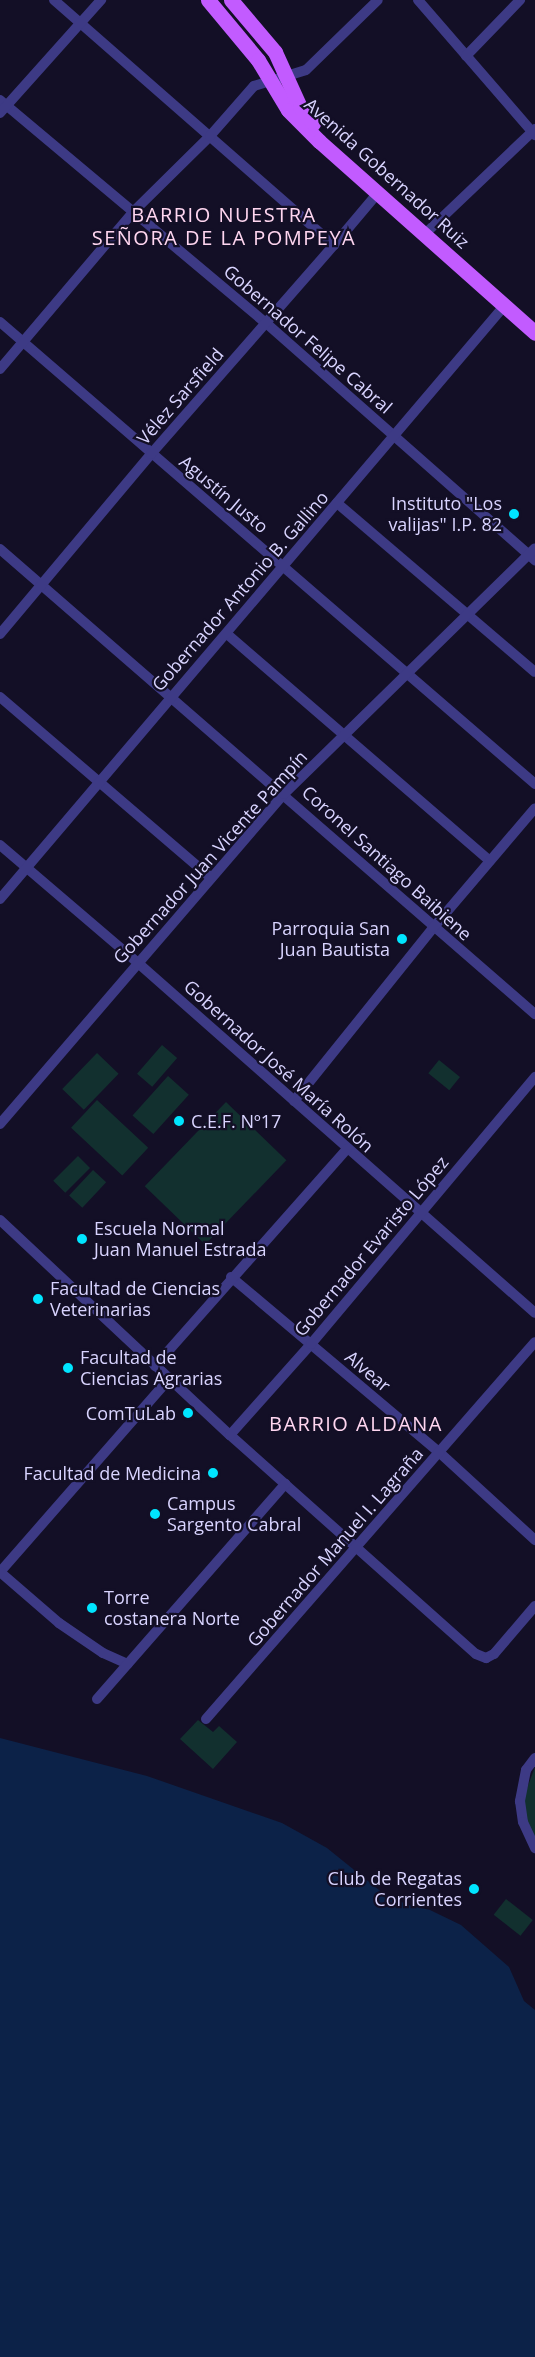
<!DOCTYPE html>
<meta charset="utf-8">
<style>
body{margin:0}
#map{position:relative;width:535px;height:2357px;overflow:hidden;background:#130f26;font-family:"Open Sans",sans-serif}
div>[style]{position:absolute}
.green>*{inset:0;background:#12302f;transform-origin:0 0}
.water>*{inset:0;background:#0c2248}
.minor>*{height:10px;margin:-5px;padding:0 5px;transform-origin:5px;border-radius:5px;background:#3d3a85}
.primary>*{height:15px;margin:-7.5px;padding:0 7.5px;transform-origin:7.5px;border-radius:7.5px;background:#c25bff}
.dots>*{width:16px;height:16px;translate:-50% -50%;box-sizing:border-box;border:3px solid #130f26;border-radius:50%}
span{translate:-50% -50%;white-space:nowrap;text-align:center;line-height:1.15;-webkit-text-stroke:4.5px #130f26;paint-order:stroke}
.street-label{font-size:18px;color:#d9d4ff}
.poi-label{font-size:18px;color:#d9d4ff}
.right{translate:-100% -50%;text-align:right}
.left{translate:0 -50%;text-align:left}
.neighbourhood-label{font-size:20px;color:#ffd6f0;letter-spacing:1.5px}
</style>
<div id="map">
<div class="green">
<i style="left:162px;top:1045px;width:20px;height:38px;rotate:41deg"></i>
<i style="left:97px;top:1053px;width:30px;height:50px;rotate:44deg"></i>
<i style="left:439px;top:1060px;width:27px;height:17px;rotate:39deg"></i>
<i style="left:168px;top:1076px;width:28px;height:53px;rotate:42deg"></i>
<i style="left:97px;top:1100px;width:70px;height:38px;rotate:43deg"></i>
<i style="left:226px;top:1102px;width:84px;height:117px;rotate:44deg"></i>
<i style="left:78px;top:1156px;width:17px;height:35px;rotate:45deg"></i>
<i style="left:93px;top:1170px;width:18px;height:35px;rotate:43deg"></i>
<i style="clip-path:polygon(198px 1720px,213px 1732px,219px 1726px,237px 1742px,213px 1769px,180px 1739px)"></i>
<i style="clip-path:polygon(535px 1767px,535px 1844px,525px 1821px,523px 1799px)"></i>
<i style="left:506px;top:1899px;width:34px;height:20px;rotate:38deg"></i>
</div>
<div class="water">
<i style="clip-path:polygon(0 1738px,147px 1776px,282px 1823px,327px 1848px,384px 1894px,408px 1905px,430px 1910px,461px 1925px,509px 1967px,524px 2001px,535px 2010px,535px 2357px,0 2357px)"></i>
</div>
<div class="minor">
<i style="left:54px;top:0;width:372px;rotate:41.2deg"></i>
<i style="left:418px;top:0;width:179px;rotate:49.1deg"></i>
<i style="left:466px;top:56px;width:78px;rotate:-46deg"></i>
<i style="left:0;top:100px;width:347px;rotate:40deg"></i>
<i style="left:266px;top:323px;width:359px;rotate:41.4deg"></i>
<i style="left:0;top:113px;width:152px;rotate:-48.2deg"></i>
<i style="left:430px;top:229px;width:145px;rotate:-43.6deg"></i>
<i style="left:0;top:322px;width:707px;rotate:40.81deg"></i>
<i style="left:0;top:369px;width:207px;rotate:-49.7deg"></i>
<i style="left:134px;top:211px;width:107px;rotate:-44.6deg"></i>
<i style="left:210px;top:136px;width:67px;rotate:-48.7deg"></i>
<i style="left:254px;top:86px;width:54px;rotate:-17.1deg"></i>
<i style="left:306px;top:70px;width:100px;rotate:-44.2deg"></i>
<i style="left:337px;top:503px;width:260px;rotate:40.5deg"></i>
<i style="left:0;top:549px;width:709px;rotate:41deg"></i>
<i style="left:0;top:634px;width:235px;rotate:-50deg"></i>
<i style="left:151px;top:454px;width:278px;rotate:-48.8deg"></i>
<i style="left:334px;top:245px;width:67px;rotate:-49.9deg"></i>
<i style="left:377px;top:194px;width:6px;rotate:-108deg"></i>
<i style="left:227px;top:634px;width:347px;rotate:40.8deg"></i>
<i style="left:0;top:697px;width:278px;rotate:40.6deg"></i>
<i style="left:0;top:845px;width:182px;rotate:40.5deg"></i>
<i style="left:138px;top:963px;width:529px;rotate:41.4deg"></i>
<i style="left:0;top:899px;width:780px;rotate:-49.63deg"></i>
<i style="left:294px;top:1101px;width:222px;rotate:-51.2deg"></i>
<i style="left:433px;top:928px;width:157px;rotate:-49.6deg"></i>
<i style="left:0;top:1124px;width:435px;rotate:-49.3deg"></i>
<i style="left:284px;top:794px;width:351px;rotate:-44.4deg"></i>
<i style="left:0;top:1220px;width:315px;rotate:43.1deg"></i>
<i style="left:230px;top:1435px;width:329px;rotate:41.7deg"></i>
<i style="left:476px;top:1654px;width:11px;rotate:22deg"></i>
<i style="left:486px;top:1658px;width:9px;rotate:-27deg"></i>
<i style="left:494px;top:1654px;width:63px;rotate:-49.5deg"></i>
<i style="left:231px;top:1277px;width:273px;rotate:40.1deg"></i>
<i style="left:440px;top:1453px;width:129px;rotate:42.5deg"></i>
<i style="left:155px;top:1366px;width:290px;rotate:-48.5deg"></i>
<i style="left:230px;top:1435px;width:122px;rotate:-48.3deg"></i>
<i style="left:311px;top:1344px;width:349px;rotate:-50deg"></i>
<i style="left:0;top:1572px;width:257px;rotate:-48.8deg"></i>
<i style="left:0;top:1572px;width:78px;rotate:40.8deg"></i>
<i style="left:59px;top:1623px;width:53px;rotate:34.3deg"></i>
<i style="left:103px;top:1653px;width:27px;rotate:24deg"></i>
<i style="left:97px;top:1699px;width:286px;rotate:-48.8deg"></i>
<i style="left:206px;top:1719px;width:500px;rotate:-48.89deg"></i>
<i style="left:535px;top:1758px;width:15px;rotate:127deg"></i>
<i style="left:526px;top:1770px;width:32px;rotate:101deg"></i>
<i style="left:520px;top:1801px;width:21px;rotate:82deg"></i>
<i style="left:523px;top:1822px;width:29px;rotate:65deg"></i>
</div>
<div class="primary">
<i style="left:208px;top:0;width:78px;rotate:50.2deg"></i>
<i style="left:258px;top:60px;width:58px;rotate:59deg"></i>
<i style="left:288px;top:110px;width:44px;rotate:45deg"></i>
<i style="left:319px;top:141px;width:289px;rotate:41.6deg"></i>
<i style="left:231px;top:0;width:68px;rotate:49.8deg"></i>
<i style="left:275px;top:52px;width:60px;rotate:65.6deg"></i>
<i style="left:300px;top:107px;width:21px;rotate:51deg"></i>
</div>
<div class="dots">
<i style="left:514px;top:514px;background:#00e5ff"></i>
<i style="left:402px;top:939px;background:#00e5ff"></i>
<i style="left:179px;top:1121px;background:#00e5ff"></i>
<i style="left:82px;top:1239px;background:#00e5ff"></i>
<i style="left:38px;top:1299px;background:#00e5ff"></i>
<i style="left:68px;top:1368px;background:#00e5ff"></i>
<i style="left:188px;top:1413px;background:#00e5ff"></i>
<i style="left:213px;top:1473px;background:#00e5ff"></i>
<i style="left:155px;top:1514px;background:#00e5ff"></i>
<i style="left:92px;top:1608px;background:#00e5ff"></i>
<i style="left:474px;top:1889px;background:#00e5ff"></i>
</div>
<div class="street-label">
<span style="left:387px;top:173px;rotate:42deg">Avenida Gobernador Ruiz</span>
<span style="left:308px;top:339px;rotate:41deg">Gobernador Felipe Cabral</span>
<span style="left:180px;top:396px;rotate:-49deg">Vélez Sarsfield</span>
<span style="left:224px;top:494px;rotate:40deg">Agustín Justo</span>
<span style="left:240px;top:591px;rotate:-49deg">Gobernador Antonio B. Gallino</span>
<span style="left:210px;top:857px;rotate:-48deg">Gobernador Juan Vicente Pampín</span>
<span style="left:387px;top:863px;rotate:42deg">Coronel Santiago Baibiene</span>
<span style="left:279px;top:1066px;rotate:42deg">Gobernador José María Rolón</span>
<span style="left:371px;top:1246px;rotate:-50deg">Gobernador Evaristo López</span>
<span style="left:368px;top:1371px;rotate:40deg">Alvear</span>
<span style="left:335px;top:1547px;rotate:-49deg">Gobernador Manuel I. Lagraña</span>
</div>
<div class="poi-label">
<span class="right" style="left:502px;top:514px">Instituto "Los<br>valijas" I.P. 82</span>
<span class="right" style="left:390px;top:939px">Parroquia San<br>Juan Bautista</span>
<span class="left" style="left:191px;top:1121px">C.E.F. Nº17</span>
<span class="left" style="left:94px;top:1239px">Escuela Normal<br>Juan Manuel Estrada</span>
<span class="left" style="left:50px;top:1299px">Facultad de Ciencias<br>Veterinarias</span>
<span class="left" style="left:80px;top:1368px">Facultad de<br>Ciencias Agrarias</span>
<span class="right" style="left:176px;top:1413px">ComTuLab</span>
<span class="right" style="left:201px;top:1473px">Facultad de Medicina</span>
<span class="left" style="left:167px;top:1514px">Campus<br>Sargento Cabral</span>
<span class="left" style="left:104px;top:1608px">Torre<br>costanera Norte</span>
<span class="right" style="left:462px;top:1889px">Club de Regatas<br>Corrientes</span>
</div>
<div class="neighbourhood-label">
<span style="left:224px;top:226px">BARRIO NUESTRA<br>SEÑORA DE LA POMPEYA</span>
<span style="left:356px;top:1423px">BARRIO ALDANA</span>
</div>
</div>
